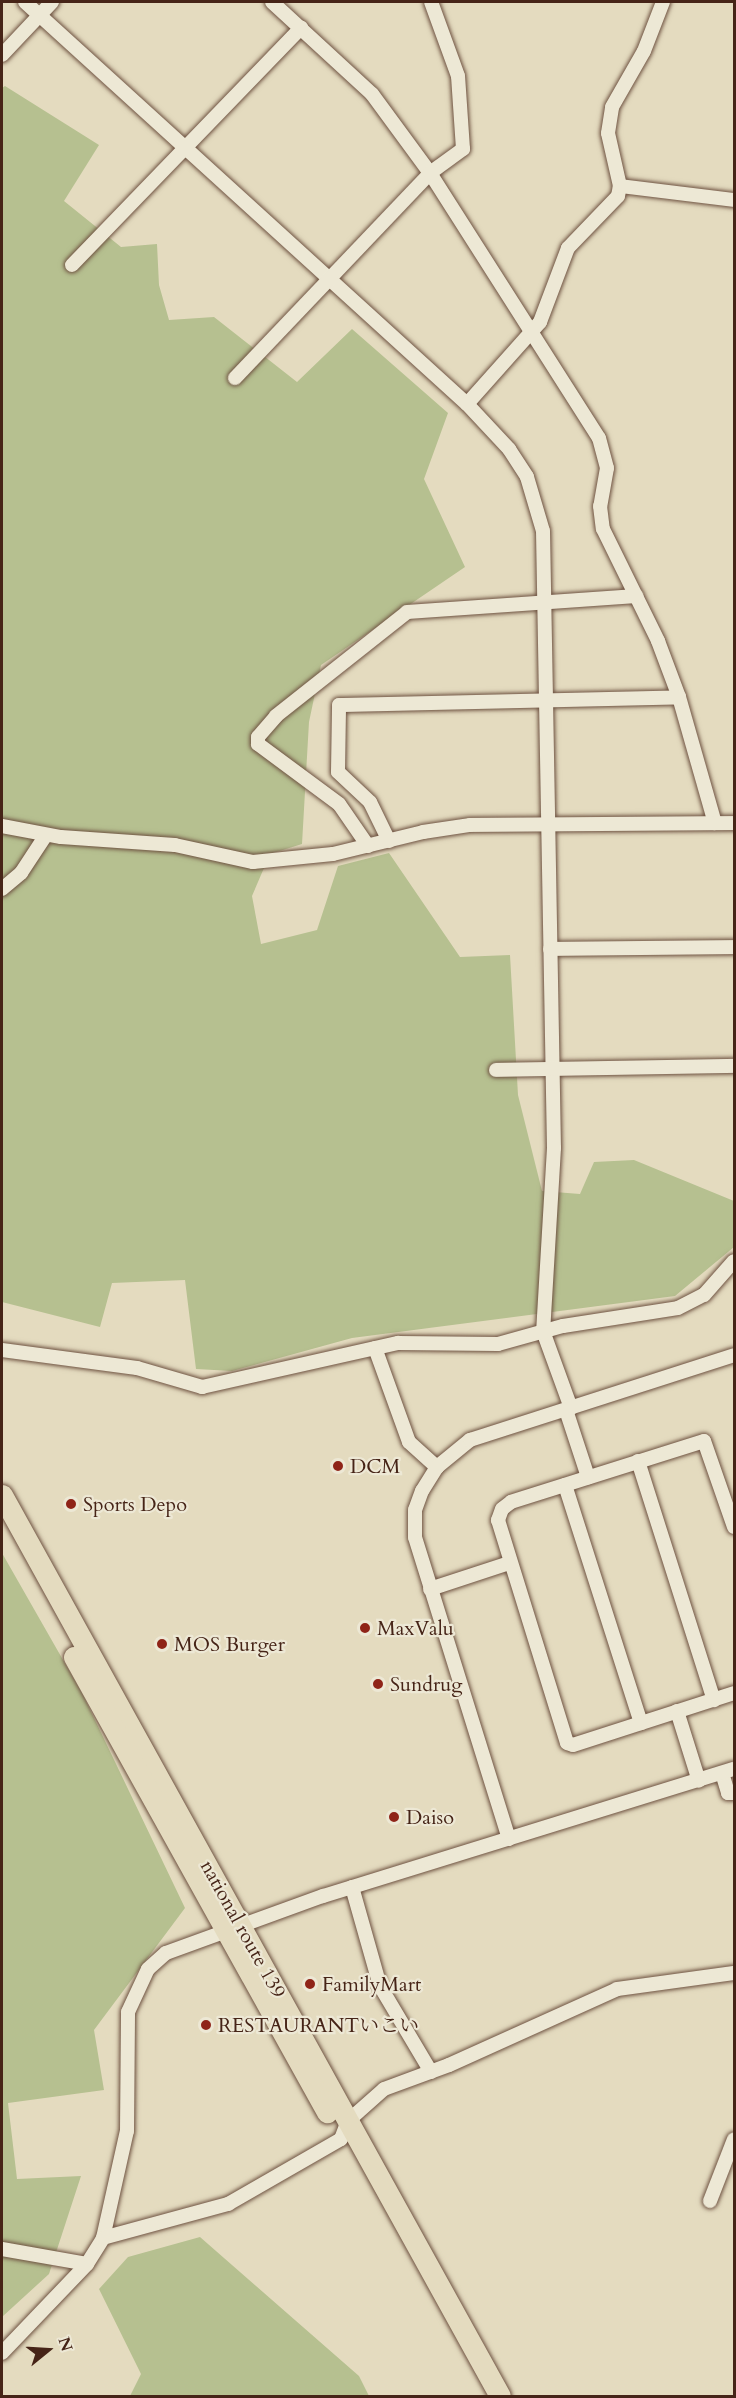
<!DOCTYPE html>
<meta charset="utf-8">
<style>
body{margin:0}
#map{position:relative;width:736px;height:2398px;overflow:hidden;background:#e4dbbf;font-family:Cardo,"Noto Serif JP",serif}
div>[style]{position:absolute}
.green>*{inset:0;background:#b6c090}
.roads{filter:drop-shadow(0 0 2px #6e5241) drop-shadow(0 0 2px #6e5241)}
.minor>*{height:14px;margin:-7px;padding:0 7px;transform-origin:7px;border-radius:7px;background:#ede8d5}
.highway>*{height:21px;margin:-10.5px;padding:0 10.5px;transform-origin:10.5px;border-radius:10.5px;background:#e4dbbf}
.dots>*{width:16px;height:16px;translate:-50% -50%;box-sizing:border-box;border:3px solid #ede8d5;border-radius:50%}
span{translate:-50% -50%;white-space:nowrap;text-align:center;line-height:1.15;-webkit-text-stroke:4.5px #ede8d5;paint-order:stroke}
.poi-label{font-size:20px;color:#462417}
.left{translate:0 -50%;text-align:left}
.street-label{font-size:20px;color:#462417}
.frame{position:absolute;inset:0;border:3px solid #462417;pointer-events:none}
.north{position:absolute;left:18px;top:2320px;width:60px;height:60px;-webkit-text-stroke:4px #ede8d5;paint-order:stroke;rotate:72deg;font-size:16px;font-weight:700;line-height:24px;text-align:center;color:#462417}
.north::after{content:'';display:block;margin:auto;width:21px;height:27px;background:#462417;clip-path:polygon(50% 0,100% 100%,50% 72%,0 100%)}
</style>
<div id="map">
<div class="green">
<i style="clip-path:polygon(5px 86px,99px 145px,64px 201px,121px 247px,157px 244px,159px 285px,169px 320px,214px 317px,297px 382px,352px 329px,448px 413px,424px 479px,465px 567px,321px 665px,309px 722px,302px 844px,270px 854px,252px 896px,261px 944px,317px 930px,338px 866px,389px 853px,460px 957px,510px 955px,518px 1095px,542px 1191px,580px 1194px,594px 1162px,634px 1160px,734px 1201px,734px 1247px,675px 1296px,352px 1338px,232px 1371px,196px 1369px,185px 1280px,112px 1283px,100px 1327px,2px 1302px,2px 88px)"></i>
<i style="clip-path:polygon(2px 1553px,83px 1695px,185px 1908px,94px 2030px,104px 2090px,8px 2103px,17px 2179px,81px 2176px,49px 2274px,2px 2317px)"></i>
<i style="clip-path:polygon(200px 2237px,359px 2376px,369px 2396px,130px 2396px,141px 2374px,99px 2289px,128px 2257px)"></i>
</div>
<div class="roads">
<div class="minor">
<i style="left:25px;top:2px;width:597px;rotate:42.29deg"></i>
<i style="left:467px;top:404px;width:110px;rotate:-48.3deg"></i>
<i style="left:540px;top:322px;width:79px;rotate:-69.3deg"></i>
<i style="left:568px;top:248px;width:72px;rotate:-46.1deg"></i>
<i style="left:618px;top:196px;width:10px;rotate:-79deg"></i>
<i style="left:620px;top:186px;width:54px;rotate:-102.8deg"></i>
<i style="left:608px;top:133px;width:26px;rotate:-81deg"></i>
<i style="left:612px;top:107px;width:64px;rotate:-60.3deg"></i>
<i style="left:644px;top:51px;width:53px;rotate:-68.8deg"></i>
<i style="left:272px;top:2px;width:136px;rotate:42.6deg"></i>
<i style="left:372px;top:94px;width:98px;rotate:53.7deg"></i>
<i style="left:430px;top:173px;width:314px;rotate:57.5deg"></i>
<i style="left:599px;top:438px;width:31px;rotate:75deg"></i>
<i style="left:607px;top:468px;width:39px;rotate:100deg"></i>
<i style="left:600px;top:506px;width:23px;rotate:83deg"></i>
<i style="left:603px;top:529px;width:125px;rotate:63.8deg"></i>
<i style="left:658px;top:641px;width:60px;rotate:69.4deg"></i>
<i style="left:679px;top:697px;width:131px;rotate:74.1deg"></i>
<i style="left:2px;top:55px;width:73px;rotate:-46.7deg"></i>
<i style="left:620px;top:186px;width:115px;rotate:7deg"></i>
<i style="left:72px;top:265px;width:330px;rotate:-46deg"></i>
<i style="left:235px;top:378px;width:283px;rotate:-46.4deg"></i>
<i style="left:430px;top:173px;width:41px;rotate:-36deg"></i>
<i style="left:463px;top:149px;width:73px;rotate:-93.9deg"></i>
<i style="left:458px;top:76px;width:79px;rotate:-110deg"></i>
<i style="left:467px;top:404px;width:62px;rotate:47deg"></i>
<i style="left:509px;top:449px;width:33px;rotate:57deg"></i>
<i style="left:527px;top:477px;width:56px;rotate:73.5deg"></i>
<i style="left:543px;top:531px;width:617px;rotate:88.98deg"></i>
<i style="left:554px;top:1148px;width:183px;rotate:93.4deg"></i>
<i style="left:543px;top:1331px;width:82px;rotate:70deg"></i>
<i style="left:2px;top:826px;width:60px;rotate:10.6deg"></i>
<i style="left:61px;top:837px;width:114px;rotate:4deg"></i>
<i style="left:175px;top:845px;width:80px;rotate:12.3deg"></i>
<i style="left:253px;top:862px;width:80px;rotate:-5.7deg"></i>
<i style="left:333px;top:854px;width:93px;rotate:-13.7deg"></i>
<i style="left:423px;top:832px;width:48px;rotate:-8.5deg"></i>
<i style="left:470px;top:825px;width:264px;rotate:-0.4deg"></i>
<i style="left:389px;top:841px;width:43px;rotate:-116deg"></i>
<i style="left:370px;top:802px;width:44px;rotate:-136.8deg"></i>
<i style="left:338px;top:772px;width:67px;rotate:-89.1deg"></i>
<i style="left:339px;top:705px;width:340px;rotate:-1.3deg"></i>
<i style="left:368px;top:846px;width:51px;rotate:-124.6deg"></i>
<i style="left:339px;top:804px;width:101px;rotate:-143.5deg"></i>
<i style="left:258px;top:744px;width:7px;rotate:-90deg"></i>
<i style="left:258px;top:737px;width:28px;rotate:-49deg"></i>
<i style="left:276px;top:716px;width:167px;rotate:-38.4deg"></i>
<i style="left:407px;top:612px;width:230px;rotate:-4deg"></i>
<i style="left:2px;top:889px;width:25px;rotate:-40deg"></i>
<i style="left:21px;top:873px;width:45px;rotate:-56.7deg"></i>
<i style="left:550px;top:949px;width:184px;rotate:-0.6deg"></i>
<i style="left:496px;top:1070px;width:238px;rotate:-1deg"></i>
<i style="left:375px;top:1348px;width:100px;rotate:70.1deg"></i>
<i style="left:409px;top:1442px;width:38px;rotate:42deg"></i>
<i style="left:2px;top:1350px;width:136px;rotate:7.6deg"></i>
<i style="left:137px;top:1368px;width:68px;rotate:16.3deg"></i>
<i style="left:202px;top:1387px;width:201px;rotate:-12.7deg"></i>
<i style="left:398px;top:1343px;width:100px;rotate:0.6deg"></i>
<i style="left:498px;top:1344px;width:67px;rotate:-15.5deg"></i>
<i style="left:563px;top:1326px;width:116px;rotate:-8.9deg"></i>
<i style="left:678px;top:1308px;width:29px;rotate:-27deg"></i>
<i style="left:704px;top:1295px;width:45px;rotate:-48.6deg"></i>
<i style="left:566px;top:1410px;width:71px;rotate:71.8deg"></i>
<i style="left:638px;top:1461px;width:251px;rotate:72.4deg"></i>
<i style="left:565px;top:1485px;width:250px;rotate:72.3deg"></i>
<i style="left:734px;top:1527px;width:91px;rotate:-109.2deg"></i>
<i style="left:704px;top:1441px;width:202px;rotate:162.5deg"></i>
<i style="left:511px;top:1502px;width:11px;rotate:142deg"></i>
<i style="left:502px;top:1509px;width:12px;rotate:110deg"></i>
<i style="left:498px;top:1520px;width:233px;rotate:72.8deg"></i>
<i style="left:567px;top:1743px;width:6px;rotate:18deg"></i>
<i style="left:573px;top:1745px;width:169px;rotate:-17.9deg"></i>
<i style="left:430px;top:1589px;width:83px;rotate:-18.2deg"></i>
<i style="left:677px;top:1711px;width:73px;rotate:72.6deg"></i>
<i style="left:722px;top:1773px;width:21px;rotate:73deg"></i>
<i style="left:728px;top:1793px;width:6px"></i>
<i style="left:509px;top:1839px;width:316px;rotate:-107.3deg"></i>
<i style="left:415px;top:1537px;width:27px;rotate:-90deg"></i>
<i style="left:415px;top:1510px;width:20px;rotate:-70deg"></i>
<i style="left:422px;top:1491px;width:28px;rotate:-58deg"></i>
<i style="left:437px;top:1467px;width:43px;rotate:-39.3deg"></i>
<i style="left:470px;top:1440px;width:277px;rotate:-17.8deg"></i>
<i style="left:352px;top:1887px;width:103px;rotate:74.2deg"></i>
<i style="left:380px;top:1986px;width:100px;rotate:59.3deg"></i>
<i style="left:710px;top:2201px;width:66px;rotate:-68.8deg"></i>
<i style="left:103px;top:2238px;width:110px;rotate:-77.4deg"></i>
<i style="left:127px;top:2131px;width:119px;rotate:-89.5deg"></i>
<i style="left:128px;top:2012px;width:47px;rotate:-65.1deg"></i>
<i style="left:148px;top:1969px;width:24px;rotate:-42deg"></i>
<i style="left:166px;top:1953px;width:167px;rotate:-20deg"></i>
<i style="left:323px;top:1896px;width:430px;rotate:-17.2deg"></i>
<i style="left:2px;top:2249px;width:86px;rotate:10deg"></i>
<i style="left:2px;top:2353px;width:123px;rotate:-46.3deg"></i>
<i style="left:87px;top:2264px;width:31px;rotate:-58deg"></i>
<i style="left:103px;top:2238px;width:130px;rotate:-15.2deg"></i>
<i style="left:228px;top:2204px;width:130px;rotate:-29.9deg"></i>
<i style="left:341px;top:2139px;width:19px;rotate:-69deg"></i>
<i style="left:348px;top:2121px;width:48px;rotate:-41.6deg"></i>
<i style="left:384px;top:2089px;width:69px;rotate:-20.3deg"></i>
<i style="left:449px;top:2065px;width:184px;rotate:-24.3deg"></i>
<i style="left:617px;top:1989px;width:118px;rotate:-7.8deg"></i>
</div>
<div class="highway">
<i style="left:2px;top:1495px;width:1029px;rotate:61.07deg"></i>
<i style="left:74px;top:1657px;width:521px;rotate:60.92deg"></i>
</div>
</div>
<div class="dots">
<i style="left:338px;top:1466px;background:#8f2418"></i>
<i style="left:71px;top:1504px;background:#8f2418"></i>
<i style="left:365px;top:1628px;background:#8f2418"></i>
<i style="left:162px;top:1644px;background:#8f2418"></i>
<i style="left:378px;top:1684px;background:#8f2418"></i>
<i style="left:394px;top:1817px;background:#8f2418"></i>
<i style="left:310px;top:1984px;background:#8f2418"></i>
<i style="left:206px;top:2025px;background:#8f2418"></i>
</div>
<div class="poi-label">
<span class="left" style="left:350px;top:1466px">DCM</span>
<span class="left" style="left:83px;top:1504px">Sports Depo</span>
<span class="left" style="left:377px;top:1628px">MaxValu</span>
<span class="left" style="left:174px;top:1644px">MOS Burger</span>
<span class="left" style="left:390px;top:1684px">Sundrug</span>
<span class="left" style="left:406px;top:1817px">Daiso</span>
<span class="left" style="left:322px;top:1984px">FamilyMart</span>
<span class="left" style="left:218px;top:2025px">RESTAURANTいこい</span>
</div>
<div class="street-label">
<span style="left:243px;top:1929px;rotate:61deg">national route 139</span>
</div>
<div class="frame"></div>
<div class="north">N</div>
</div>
